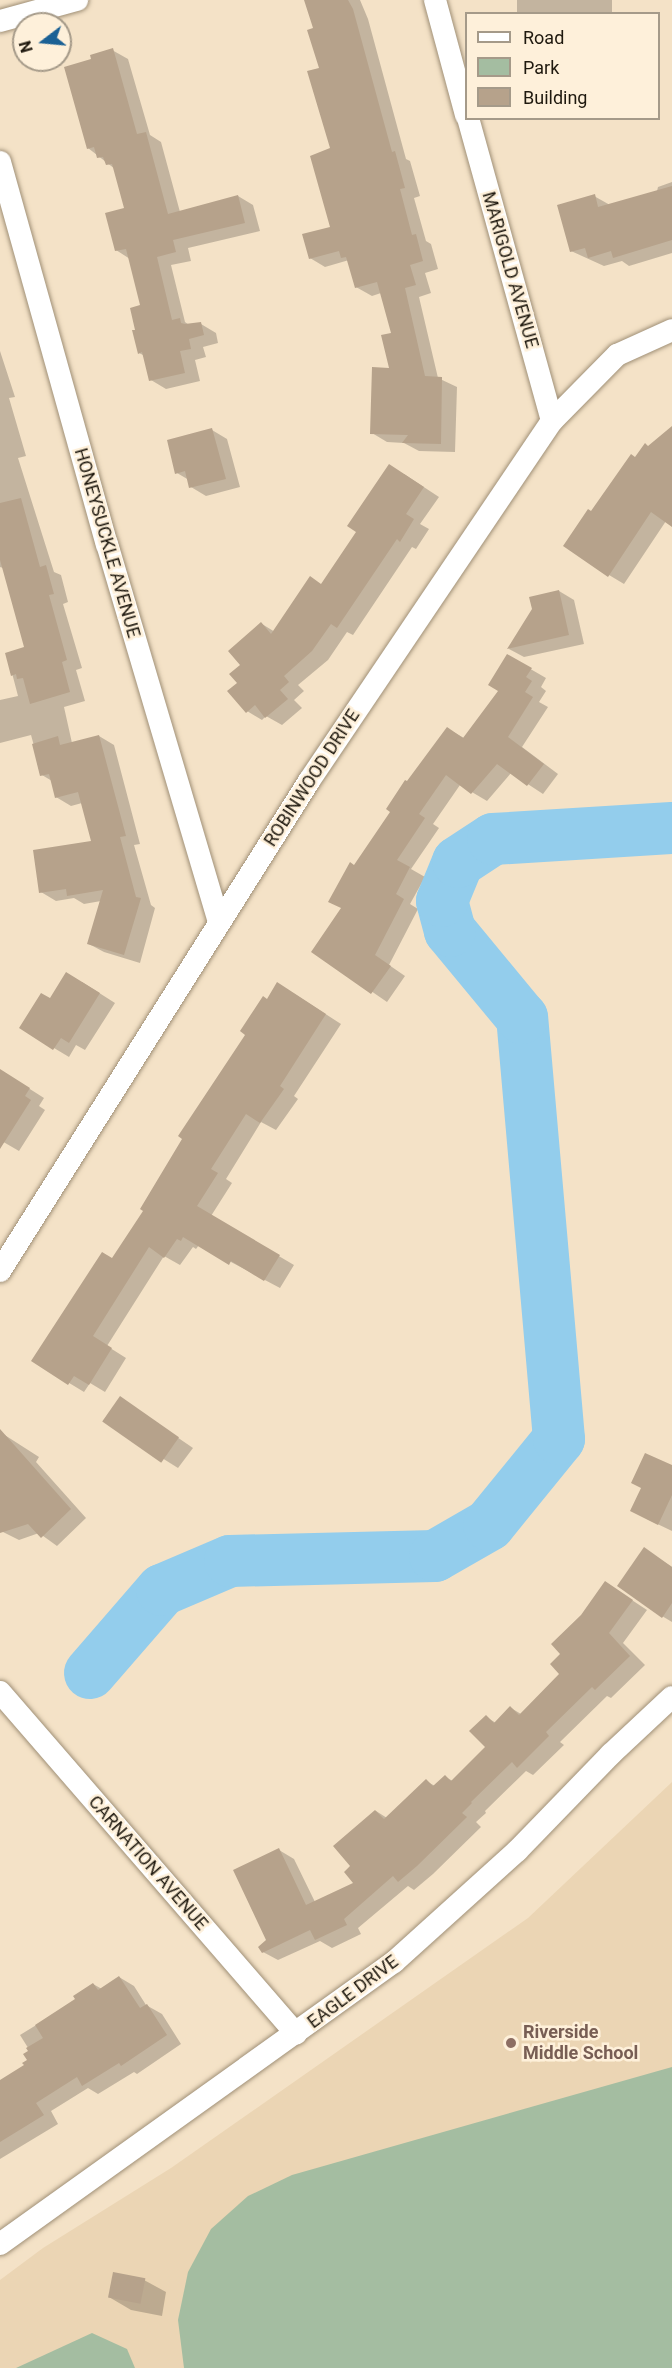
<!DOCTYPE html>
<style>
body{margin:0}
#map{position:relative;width:672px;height:2368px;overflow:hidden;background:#f4e2c7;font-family:Roboto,sans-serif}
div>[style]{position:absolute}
.built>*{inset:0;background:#ebd5b4}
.green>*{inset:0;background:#a4bda1}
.shadow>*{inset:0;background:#0003;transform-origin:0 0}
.river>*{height:52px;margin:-26px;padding:0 26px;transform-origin:26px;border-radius:26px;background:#93cdec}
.building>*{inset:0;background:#b6a28b;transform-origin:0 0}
.roads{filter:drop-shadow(0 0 2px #a09077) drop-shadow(0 0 2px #a09077)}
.street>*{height:22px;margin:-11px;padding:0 11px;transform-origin:11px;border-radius:11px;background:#fff}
.dots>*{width:16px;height:16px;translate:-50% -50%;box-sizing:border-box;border:3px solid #fef0da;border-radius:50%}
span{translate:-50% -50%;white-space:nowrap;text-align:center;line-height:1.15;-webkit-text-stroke:5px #fef0da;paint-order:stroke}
.street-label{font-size:18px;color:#1f190f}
.education-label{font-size:18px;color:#785e54;font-weight:700}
.left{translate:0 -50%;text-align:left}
.legend{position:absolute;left:465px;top:12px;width:195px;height:108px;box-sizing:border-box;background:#fef0da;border:2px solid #a59a89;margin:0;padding:8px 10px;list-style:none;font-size:18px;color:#1f190f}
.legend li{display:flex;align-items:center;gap:12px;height:30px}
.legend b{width:30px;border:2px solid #a59a89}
.north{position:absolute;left:12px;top:12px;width:60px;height:60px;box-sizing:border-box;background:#fef0da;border:2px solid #a59a89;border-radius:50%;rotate:254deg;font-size:16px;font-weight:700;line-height:24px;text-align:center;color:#1f190f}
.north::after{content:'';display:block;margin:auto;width:21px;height:27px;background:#1b6195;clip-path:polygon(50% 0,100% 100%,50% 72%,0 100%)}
</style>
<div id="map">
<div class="built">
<i style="clip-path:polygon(672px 1782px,672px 2368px,0 2368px,0 2280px,43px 2248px,171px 2168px,528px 1918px)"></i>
</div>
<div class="green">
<i style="clip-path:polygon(672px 2067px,672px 2368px,184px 2368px,178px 2320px,188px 2272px,211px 2229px,248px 2196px,292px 2175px)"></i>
<i style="clip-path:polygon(92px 2333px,127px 2349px,135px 2368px,16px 2368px)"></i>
</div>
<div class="shadow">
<i style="clip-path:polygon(306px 0,360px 0,368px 19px,406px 159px,410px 161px,420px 196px,414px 198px,426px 241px,431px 244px,438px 269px,425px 273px,431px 293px,419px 297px,438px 378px,457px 387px,455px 452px,419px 451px,404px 443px,387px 442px,372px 433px,391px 369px,393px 334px,381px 293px,372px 296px,356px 287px,349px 260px,325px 267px,310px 258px,332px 228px,332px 149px,315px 29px)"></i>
<i style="left:517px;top:0;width:95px;height:15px"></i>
<i style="clip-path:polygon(112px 50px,128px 59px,150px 135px,161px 142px,180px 212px,238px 196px,253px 205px,260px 231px,188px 248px,191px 261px,171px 265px,185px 322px,189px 325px,201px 324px,216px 333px,218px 343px,203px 347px,206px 357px,195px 360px,200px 381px,166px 389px,151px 380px,145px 356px,139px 353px,142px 306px,130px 259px,116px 250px,126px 209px,115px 169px,88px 148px,93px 60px)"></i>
<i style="clip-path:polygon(672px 182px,672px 253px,629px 266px,622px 261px,604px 266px,571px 251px,594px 196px,610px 205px,657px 191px,658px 187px)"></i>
<i style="clip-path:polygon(0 351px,15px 397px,9px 398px,26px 456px,18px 458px,54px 572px,61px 575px,68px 602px,63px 604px,82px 668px,76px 670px,85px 701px,64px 707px,72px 743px,99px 736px,114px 745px,140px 844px,134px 845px,151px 905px,155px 908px,140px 963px,104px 952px,89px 944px,101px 901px,84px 904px,74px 898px,56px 901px,41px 892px,93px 843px,82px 803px,71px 806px,56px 797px,52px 781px,42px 775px,31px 735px,0 743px,0 700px,18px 696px,7px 654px,26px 648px,3px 568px,0 567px)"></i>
<i style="clip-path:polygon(672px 428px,672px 525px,666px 521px,624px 584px,609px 575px,592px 513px,636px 459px)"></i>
<i style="clip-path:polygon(212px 430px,227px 439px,240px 487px,206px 496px,191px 487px,189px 480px,177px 473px)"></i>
<i style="clip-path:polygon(404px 474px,439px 497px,420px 524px,429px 529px,416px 549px,412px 547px,353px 635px,347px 632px,328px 660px,298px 685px,304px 691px,294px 700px,302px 708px,282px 725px,266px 716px,262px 720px,247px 711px,239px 684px,242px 665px,262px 624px,275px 632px,322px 585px)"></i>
<i style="clip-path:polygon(559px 591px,574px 600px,584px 644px,524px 657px,509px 649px,533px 610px)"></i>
<i style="clip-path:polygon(508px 656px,546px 678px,541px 687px,546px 691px,539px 702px,548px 707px,522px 747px,558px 774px,543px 794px,511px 773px,487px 801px,460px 785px,433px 824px,439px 828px,411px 869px,425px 877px,410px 904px,418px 909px,389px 965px,405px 976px,387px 1002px,313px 951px,343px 908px,355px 867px,393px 811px,408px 783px,448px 729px,464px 738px,500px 691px)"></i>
<i style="clip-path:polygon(82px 982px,115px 1003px,85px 1050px,76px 1045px,69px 1057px,54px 1048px,50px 1000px)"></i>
<i style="clip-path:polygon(293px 993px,341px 1024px,294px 1096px,298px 1099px,276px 1130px,261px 1122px,226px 1179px,232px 1183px,211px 1216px,294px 1265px,280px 1288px,199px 1245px,196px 1249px,193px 1247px,180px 1265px,164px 1256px,107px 1346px,126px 1358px,105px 1392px,90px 1383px,84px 1392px,33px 1361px,113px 1260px,146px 1211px,268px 1001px)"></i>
<i style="clip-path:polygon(0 1070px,44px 1098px,39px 1106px,45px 1110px,19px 1151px,0 1140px)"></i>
<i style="clip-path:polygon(120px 1398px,193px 1448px,178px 1468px,103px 1421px)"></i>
<i style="clip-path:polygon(0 1432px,39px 1457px,36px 1462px,86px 1518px,57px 1546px,39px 1533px,19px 1540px,3px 1532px,0 1522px)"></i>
<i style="clip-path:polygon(672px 1467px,672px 1531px,647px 1519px)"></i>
<i style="clip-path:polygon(644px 1549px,672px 1567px,672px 1622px,662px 1616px)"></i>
<i style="clip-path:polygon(606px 1583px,647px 1610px,623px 1643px,645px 1665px,611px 1698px,607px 1696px,560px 1742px,564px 1745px,533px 1775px,526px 1771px,485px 1811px,486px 1813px,476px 1822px,481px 1827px,433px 1874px,414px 1890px,408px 1886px,358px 1928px,361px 1934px,332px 1948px,320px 1941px,278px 1960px,263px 1952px,268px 1940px,279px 1850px,294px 1859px,315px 1902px,355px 1883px,352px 1866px,376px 1811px,387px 1818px,426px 1781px,435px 1786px,445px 1777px,453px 1781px,487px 1747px,486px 1717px,496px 1723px,511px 1708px,521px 1714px,561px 1674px,562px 1654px,582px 1616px)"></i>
<i style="clip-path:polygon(119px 1977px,134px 1986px,146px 2005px,162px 2014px,181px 2044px,137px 2074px,134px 2072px,98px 2094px,88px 2088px,51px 2111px,58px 2124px,0 2159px,0 2081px,26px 2065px,29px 2061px,30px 2051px,20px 2035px,77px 2000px,93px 1984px,102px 1989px)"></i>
<i style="clip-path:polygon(144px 2280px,166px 2292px,162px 2316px,131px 2310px,109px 2297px)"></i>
</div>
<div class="river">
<i style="left:90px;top:1673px;width:110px;rotate:-49.1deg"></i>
<i style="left:162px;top:1590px;width:74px;rotate:-23.1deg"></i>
<i style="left:230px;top:1561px;width:205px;rotate:-1.4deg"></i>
<i style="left:435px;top:1556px;width:62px;rotate:-29.9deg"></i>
<i style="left:489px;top:1525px;width:111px;rotate:-50.9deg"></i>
<i style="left:559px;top:1439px;width:423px;rotate:-95deg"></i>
<i style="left:522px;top:1018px;width:113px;rotate:-129.6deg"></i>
<i style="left:450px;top:931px;width:31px;rotate:-105deg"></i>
<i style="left:442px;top:901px;width:42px;rotate:-67.7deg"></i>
<i style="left:458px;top:862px;width:42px;rotate:-33.3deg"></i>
<i style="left:493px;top:839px;width:179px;rotate:-3.5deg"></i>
</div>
<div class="building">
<i style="clip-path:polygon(304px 0,348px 0,353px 9px,392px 152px,395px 151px,405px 188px,400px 189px,412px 235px,416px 234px,423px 261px,410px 265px,416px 285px,405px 288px,425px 376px,442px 377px,441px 444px,402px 443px,408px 435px,370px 434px,372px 367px,389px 368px,381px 335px,391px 333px,377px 282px,355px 288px,346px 257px,341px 258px,339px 251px,309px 259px,302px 234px,330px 227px,310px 156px,330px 148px,307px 71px,319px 68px,307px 30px,313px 28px)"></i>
<i style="clip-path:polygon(113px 48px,137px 134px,146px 132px,168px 214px,238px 195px,245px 223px,173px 240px,176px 252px,157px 257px,172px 320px,180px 318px,181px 323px,185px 324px,201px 322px,204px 335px,189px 339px,191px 349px,180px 351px,185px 373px,149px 381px,142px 352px,138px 354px,132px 330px,135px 330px,130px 308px,140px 305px,126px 249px,115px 251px,105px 213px,124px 208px,112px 164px,106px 165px,103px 157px,97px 158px,94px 147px,87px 149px,64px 67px,91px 59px,90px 55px)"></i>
<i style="clip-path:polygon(672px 186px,672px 240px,613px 258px,611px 251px,588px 258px,585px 248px,570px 252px,557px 205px,595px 194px,598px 207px)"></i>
<i style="clip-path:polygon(672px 426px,672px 527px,651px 512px,608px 577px,563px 546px,588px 509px,591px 511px,631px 454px,635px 457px,645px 443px,648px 446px)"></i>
<i style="clip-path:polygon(212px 428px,226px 479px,189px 488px,185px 471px,175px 474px,167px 440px)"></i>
<i style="clip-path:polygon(389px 464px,424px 487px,406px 514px,414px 519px,400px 542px,397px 539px,337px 628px,331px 624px,312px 651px,284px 676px,289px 682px,280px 690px,288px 699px,265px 718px,255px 705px,246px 713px,227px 691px,237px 683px,229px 674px,240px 665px,228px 651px,261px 622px,271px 634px,310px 576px,321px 584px,356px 532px,347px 526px)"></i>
<i style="clip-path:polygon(21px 498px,40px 567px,46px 565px,54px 594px,49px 595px,67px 660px,62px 662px,70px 692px,30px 704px,23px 678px,17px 679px,16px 674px,11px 676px,5px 653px,24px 647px,0 560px,0 503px)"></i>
<i style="clip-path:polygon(559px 590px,569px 635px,507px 649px,532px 609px,529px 597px)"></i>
<i style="clip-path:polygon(507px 654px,532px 668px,526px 677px,532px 681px,525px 692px,533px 697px,508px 737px,544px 764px,527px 786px,497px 764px,471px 794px,446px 775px,419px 814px,425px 818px,397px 860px,410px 867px,396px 894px,404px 899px,375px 955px,391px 966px,371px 994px,311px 952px,341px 908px,328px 902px,350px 862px,354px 865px,390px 812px,386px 809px,405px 780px,407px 781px,447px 727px,463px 738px,498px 691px,488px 685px)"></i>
<i style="clip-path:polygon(99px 735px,126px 836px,120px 837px,136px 897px,141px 898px,124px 955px,87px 944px,103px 890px,67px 896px,66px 889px,39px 893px,33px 850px,91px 841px,78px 792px,55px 798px,49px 774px,40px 776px,32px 744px,58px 736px,60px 745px)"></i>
<i style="clip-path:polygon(66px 972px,100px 993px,69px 1043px,61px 1038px,53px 1050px,19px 1028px,41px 993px,50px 998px)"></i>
<i style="clip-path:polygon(277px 982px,326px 1014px,280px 1086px,284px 1089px,260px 1123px,246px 1114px,211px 1169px,218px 1173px,197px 1206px,280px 1255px,264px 1281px,231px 1261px,229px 1265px,183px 1237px,181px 1241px,177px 1239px,164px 1258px,149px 1247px,93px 1336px,112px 1348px,89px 1385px,74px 1376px,68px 1385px,31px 1361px,102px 1252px,112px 1258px,143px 1211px,140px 1209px,182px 1139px,178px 1136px,245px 1035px,240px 1031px,263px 996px,267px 999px)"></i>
<i style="clip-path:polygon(0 1069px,30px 1088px,25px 1096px,31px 1100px,0 1149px)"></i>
<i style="left:120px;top:1396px;width:72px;height:31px;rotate:35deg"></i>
<i style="clip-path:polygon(0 1429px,71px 1509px,41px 1538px,28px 1524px,0 1533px)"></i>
<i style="clip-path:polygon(645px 1453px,672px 1465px,672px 1495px,658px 1525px,630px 1511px,641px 1488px,631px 1483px)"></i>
<i style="clip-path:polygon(644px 1547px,672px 1567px,672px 1603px,662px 1618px,617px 1586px)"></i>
<i style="clip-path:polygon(605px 1581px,633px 1600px,609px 1633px,630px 1656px,595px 1690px,592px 1687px,546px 1732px,549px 1736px,517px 1768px,512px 1762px,471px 1802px,472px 1803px,462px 1813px,467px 1817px,417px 1866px,398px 1882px,393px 1876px,344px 1919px,347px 1925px,315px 1940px,310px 1930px,262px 1953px,258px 1947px,266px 1940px,233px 1870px,279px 1848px,306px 1905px,353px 1883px,344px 1872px,350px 1866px,333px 1846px,375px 1810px,384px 1819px,426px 1779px,433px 1786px,445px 1775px,451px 1781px,485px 1747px,469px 1731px,486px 1715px,494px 1723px,510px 1706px,519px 1715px,559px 1674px,550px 1664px,560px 1654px,551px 1644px,581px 1615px)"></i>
<i style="clip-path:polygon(119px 1976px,140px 2008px,147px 2004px,167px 2035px,121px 2066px,119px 2063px,82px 2086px,77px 2077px,36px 2103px,44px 2115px,0 2142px,0 2080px,24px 2065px,22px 2063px,27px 2060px,23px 2054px,28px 2051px,26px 2048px,43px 2038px,35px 2025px,75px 1999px,73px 1996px,93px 1983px,98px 1990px)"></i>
<i style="left:113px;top:2272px;width:33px;height:26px;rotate:11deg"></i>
</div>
<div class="roads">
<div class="street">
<i style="left:435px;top:0;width:119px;rotate:74.9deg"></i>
<i style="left:0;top:21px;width:80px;rotate:-15.3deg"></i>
<i style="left:468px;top:118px;width:314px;rotate:74.5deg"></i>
<i style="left:0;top:162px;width:397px;rotate:74.4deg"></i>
<i style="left:107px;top:544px;width:394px;rotate:73.5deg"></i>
<i style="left:0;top:1271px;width:579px;rotate:-57.76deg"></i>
<i style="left:309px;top:781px;width:434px;rotate:-56deg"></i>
<i style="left:552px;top:421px;width:93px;rotate:-45.4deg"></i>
<i style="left:617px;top:355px;width:60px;rotate:-24.4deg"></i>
<i style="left:0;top:1692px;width:452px;rotate:49.1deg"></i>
<i style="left:0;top:2244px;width:485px;rotate:-35.6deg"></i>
<i style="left:394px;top:1962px;width:166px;rotate:-42.1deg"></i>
<i style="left:517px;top:1851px;width:135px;rotate:-45.9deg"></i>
<i style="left:611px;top:1754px;width:83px;rotate:-43.1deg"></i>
</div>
</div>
<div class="dots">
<i style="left:511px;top:2043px;background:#8d6e63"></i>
</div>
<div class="street-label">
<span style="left:510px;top:270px;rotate:74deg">MARIGOLD AVENUE</span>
<span style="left:107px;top:543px;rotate:74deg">HONEYSUCKLE AVENUE</span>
<span style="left:312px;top:778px;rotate:-57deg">ROBINWOOD DRIVE</span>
<span style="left:148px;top:1863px;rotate:49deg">CARNATION AVENUE</span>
<span style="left:353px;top:1992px;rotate:-37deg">EAGLE DRIVE</span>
</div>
<div class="education-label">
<span class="left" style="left:523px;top:2043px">Riverside<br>Middle School</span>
</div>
<ul class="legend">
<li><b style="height:8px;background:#fff"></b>Road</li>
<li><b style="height:16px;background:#a4bda1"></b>Park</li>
<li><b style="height:16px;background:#b6a28b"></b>Building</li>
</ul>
<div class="north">N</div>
</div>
